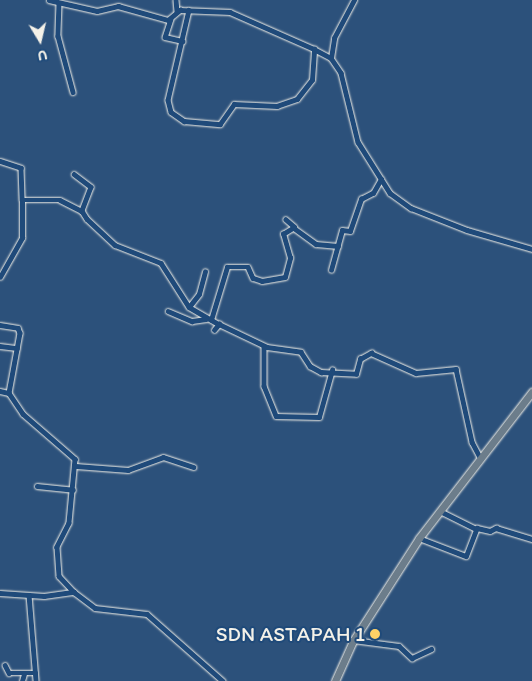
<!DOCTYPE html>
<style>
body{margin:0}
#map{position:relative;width:532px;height:681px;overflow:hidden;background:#2c517b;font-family:Itim,sans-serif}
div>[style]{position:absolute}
.roads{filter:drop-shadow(0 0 1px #f4f1e8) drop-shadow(0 0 1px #f4f1e8)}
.street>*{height:4.5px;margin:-2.25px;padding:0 2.25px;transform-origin:2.25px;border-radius:2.25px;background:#1f4a7a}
.primary>*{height:7px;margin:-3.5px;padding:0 3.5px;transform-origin:3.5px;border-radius:3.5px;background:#6c7d8b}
.dots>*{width:14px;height:14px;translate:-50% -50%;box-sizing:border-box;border:2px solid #1f4a7a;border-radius:50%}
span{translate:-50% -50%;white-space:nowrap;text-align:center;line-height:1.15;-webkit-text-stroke:4px #1f4a7a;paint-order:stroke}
.poi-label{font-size:21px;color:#f4f1e8}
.right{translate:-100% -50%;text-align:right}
.north{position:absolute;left:15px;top:15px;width:50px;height:50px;-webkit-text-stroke:4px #1f4a7a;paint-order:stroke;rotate:171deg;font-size:14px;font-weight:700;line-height:20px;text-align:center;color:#f4f1e8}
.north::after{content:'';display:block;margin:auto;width:18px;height:22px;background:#f4f1e8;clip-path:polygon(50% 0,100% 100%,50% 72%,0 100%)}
</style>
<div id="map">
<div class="roads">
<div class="street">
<i style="left:49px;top:0;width:49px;rotate:12.9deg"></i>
<i style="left:97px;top:11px;width:22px;rotate:-13deg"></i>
<i style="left:118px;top:6px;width:52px;rotate:15.6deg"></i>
<i style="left:168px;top:20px;width:16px;rotate:-40deg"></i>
<i style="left:180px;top:10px;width:50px;rotate:2.3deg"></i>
<i style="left:230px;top:12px;width:92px;rotate:23.8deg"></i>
<i style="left:314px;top:49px;width:19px;rotate:28deg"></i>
<i style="left:331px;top:58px;width:18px;rotate:56deg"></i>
<i style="left:341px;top:73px;width:71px;rotate:76.2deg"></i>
<i style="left:358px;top:142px;width:60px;rotate:57.9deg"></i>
<i style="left:390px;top:193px;width:26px;rotate:36deg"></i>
<i style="left:411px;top:208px;width:60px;rotate:21.4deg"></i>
<i style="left:467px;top:230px;width:68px;rotate:16.3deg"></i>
<i style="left:176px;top:0;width:11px;rotate:85deg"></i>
<i style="left:59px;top:3px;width:33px;rotate:92deg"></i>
<i style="left:58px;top:36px;width:58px;rotate:75deg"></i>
<i style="left:189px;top:10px;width:92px;rotate:103.1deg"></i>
<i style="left:168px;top:100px;width:12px;rotate:76deg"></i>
<i style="left:171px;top:112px;width:16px;rotate:35deg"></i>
<i style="left:184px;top:121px;width:36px;rotate:5deg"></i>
<i style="left:220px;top:124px;width:24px;rotate:-55deg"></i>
<i style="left:234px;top:104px;width:43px;rotate:2.7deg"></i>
<i style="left:277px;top:106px;width:21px;rotate:-19deg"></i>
<i style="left:297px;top:99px;width:24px;rotate:-52deg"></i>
<i style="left:312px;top:80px;width:31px;rotate:-86deg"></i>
<i style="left:171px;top:19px;width:19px;rotate:108deg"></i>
<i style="left:165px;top:37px;width:18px;rotate:13deg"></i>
<i style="left:331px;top:58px;width:20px;rotate:-81deg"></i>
<i style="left:334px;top:38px;width:43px;rotate:-62.2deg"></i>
<i style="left:0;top:161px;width:22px;rotate:18deg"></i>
<i style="left:21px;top:168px;width:32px;rotate:88deg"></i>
<i style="left:74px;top:174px;width:21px;rotate:37deg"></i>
<i style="left:91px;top:187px;width:26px;rotate:111deg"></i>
<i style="left:82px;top:211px;width:9px;rotate:58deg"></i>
<i style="left:87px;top:219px;width:38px;rotate:43deg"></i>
<i style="left:115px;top:245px;width:49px;rotate:21.4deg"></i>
<i style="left:161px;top:263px;width:52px;rotate:57.5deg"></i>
<i style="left:189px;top:307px;width:34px;rotate:30deg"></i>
<i style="left:294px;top:228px;width:27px;rotate:36deg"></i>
<i style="left:316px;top:244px;width:22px;rotate:5deg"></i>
<i style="left:331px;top:270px;width:41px;rotate:-74.6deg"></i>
<i style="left:342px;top:230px;width:8px;rotate:7deg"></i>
<i style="left:350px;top:231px;width:34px;rotate:-71deg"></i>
<i style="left:361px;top:199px;width:13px;rotate:-27deg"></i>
<i style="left:373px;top:193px;width:16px;rotate:-60deg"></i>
<i style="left:0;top:277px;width:45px;rotate:-60.6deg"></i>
<i style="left:22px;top:238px;width:38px;rotate:-90deg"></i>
<i style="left:22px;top:200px;width:38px"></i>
<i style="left:60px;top:200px;width:25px;rotate:27deg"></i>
<i style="left:189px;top:307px;width:16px;rotate:-52deg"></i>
<i style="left:199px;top:294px;width:23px;rotate:-75deg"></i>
<i style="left:168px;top:311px;width:26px;rotate:23deg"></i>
<i style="left:192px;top:321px;width:14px;rotate:-8deg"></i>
<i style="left:211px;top:320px;width:55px;rotate:-73.2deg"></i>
<i style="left:227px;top:267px;width:21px"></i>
<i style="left:248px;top:267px;width:12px;rotate:66deg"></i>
<i style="left:253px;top:278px;width:9px;rotate:18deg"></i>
<i style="left:262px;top:281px;width:23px;rotate:-10deg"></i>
<i style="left:285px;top:277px;width:20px;rotate:-75deg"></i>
<i style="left:290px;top:258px;width:25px;rotate:-106deg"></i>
<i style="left:283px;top:234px;width:13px;rotate:-32deg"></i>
<i style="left:294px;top:227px;width:11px;rotate:-139deg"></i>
<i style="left:0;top:325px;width:18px;rotate:9deg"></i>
<i style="left:18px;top:328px;width:5px;rotate:68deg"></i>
<i style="left:20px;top:333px;width:61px;rotate:100.4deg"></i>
<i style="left:9px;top:393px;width:25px;rotate:56deg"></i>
<i style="left:23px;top:414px;width:69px;rotate:40.9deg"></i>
<i style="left:75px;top:459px;width:64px;rotate:95.4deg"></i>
<i style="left:69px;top:523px;width:27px;rotate:117deg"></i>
<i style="left:57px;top:547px;width:29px;rotate:86deg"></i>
<i style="left:59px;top:576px;width:22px;rotate:47deg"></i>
<i style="left:214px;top:330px;width:8px;rotate:-50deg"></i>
<i style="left:219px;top:324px;width:53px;rotate:25.6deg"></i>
<i style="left:267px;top:347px;width:34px;rotate:8deg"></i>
<i style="left:301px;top:352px;width:17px;rotate:57deg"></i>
<i style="left:310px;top:366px;width:13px;rotate:29deg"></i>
<i style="left:321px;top:372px;width:35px;rotate:3deg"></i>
<i style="left:356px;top:374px;width:16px;rotate:-75deg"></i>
<i style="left:360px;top:359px;width:13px;rotate:-29deg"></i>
<i style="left:371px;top:353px;width:49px;rotate:24deg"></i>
<i style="left:416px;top:373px;width:40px;rotate:-5.7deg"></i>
<i style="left:456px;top:369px;width:75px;rotate:77.6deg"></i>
<i style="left:472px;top:442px;width:17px;rotate:62deg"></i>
<i style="left:0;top:346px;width:17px;rotate:7deg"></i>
<i style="left:264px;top:346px;width:40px;rotate:90deg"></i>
<i style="left:264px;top:386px;width:32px;rotate:68deg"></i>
<i style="left:276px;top:416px;width:43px;rotate:1.3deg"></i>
<i style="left:319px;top:417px;width:49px;rotate:-74.5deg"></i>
<i style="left:0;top:391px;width:9px;rotate:13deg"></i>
<i style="left:76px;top:466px;width:52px;rotate:4.4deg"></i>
<i style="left:128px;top:470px;width:37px;rotate:-20deg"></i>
<i style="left:163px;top:457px;width:32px;rotate:18deg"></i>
<i style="left:37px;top:486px;width:36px;rotate:6deg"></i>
<i style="left:440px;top:511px;width:40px;rotate:26.6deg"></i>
<i style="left:419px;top:538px;width:50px;rotate:21deg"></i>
<i style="left:466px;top:556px;width:30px;rotate:-69deg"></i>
<i style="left:477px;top:528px;width:13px;rotate:13deg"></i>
<i style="left:490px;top:531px;width:7px;rotate:-27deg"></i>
<i style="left:496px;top:528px;width:38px;rotate:17deg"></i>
<i style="left:0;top:593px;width:44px;rotate:3.9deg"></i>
<i style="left:44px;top:596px;width:30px;rotate:-8deg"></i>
<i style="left:74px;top:592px;width:26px;rotate:37deg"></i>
<i style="left:95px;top:608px;width:52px;rotate:6.6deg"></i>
<i style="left:147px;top:614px;width:101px;rotate:41.4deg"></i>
<i style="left:29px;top:595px;width:86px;rotate:85.3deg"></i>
<i style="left:353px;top:640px;width:46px;rotate:7.4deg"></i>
<i style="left:399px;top:646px;width:18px;rotate:43deg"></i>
<i style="left:412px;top:658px;width:21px;rotate:-25deg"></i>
<i style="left:5px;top:665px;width:9px;rotate:63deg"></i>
<i style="left:9px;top:673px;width:27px"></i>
<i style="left:22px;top:681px;width:7px;rotate:-74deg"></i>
</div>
<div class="primary">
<i style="left:335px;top:681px;width:44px;rotate:-65.8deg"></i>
<i style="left:353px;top:641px;width:122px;rotate:-57.3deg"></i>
<i style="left:419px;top:538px;width:185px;rotate:-52.3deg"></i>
</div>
</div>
<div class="dots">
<i style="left:375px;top:634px;background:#ffd166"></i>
</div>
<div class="poi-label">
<span class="right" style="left:365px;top:634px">SDN ASTAPAH 1</span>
</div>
<div class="north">U</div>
</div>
